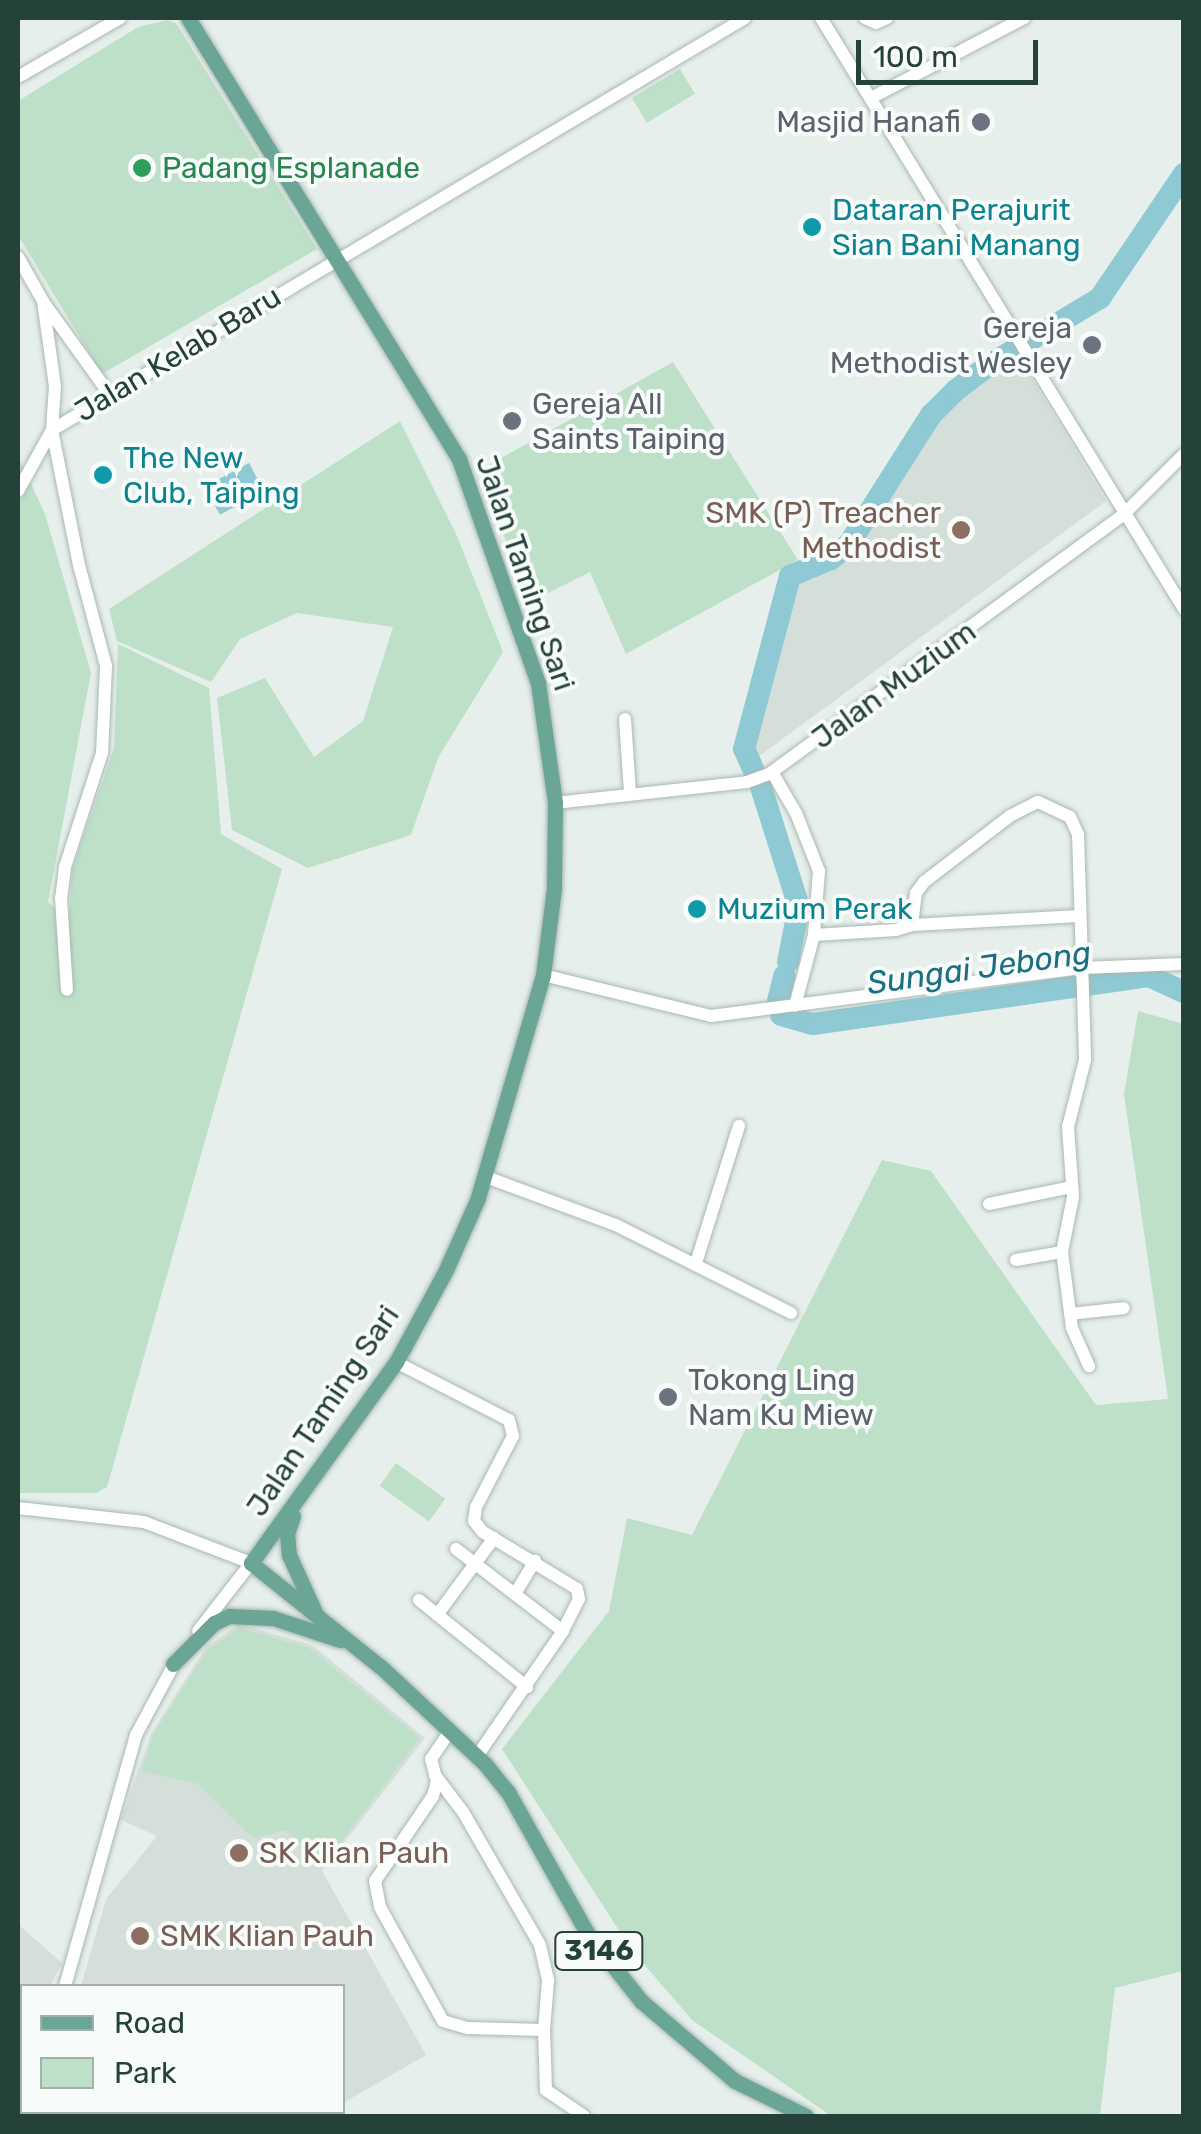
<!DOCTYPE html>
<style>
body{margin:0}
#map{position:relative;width:1201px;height:2134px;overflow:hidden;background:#e6efeb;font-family:Rubik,sans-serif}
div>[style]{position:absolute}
.built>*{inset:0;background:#d4dfda;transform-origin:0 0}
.green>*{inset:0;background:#bfe0c8;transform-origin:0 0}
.water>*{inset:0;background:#8ec9d4;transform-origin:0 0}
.river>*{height:22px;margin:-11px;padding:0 11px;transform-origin:11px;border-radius:11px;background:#8ec9d4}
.roads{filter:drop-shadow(0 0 2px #a8b8b2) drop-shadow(0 0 2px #a8b8b2)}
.minor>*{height:12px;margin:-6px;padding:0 6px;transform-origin:6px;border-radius:6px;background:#fff}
.major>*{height:15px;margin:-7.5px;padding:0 7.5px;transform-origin:7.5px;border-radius:7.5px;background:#6aa596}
.dots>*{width:28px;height:28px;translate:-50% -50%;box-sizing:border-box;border:5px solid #f7fbf9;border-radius:50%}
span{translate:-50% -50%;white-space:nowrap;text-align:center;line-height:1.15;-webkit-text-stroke:8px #f7fbf9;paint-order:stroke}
.shield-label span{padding:2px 8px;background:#f7fbf9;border:2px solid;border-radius:8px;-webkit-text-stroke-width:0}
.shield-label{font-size:28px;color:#24423a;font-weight:700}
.worship-label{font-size:30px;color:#5b616d}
.right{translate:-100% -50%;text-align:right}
.left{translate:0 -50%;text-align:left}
.leisure-label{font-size:30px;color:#27864d}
.culture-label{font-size:30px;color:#0d838f}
.street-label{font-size:30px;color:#24423a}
.education-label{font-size:30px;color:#785e54}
.water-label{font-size:32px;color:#1c6f80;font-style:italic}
.frame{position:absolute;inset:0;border:20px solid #24423a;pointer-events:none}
.legend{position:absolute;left:20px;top:1984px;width:325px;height:130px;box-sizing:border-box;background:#f7fbf9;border:2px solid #a3b1ad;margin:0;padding:12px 18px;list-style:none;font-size:30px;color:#24423a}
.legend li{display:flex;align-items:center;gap:20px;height:50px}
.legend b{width:50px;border:2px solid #a3b1ad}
.scale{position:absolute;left:856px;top:40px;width:182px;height:45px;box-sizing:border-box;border:5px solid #24423a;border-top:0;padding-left:12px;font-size:30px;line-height:35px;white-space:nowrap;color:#24423a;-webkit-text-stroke:8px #f7fbf9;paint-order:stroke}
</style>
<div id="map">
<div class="built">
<i style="clip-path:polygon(1014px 349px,1106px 501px,758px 757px,751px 734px,790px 576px,831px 559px,881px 498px,931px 415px,971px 378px)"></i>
<i style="clip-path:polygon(239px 1624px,312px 1645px,425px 1738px,322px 1871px,426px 2055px,343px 2103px,342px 1986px,81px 1986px,106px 1899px,157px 1836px,121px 1820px,151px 1734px,206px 1647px)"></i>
<i style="clip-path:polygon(18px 1924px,62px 1963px,50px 1986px,22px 1986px,22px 2044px,18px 2055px)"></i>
<i style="left:77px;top:2112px;width:226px;height:4px"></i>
</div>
<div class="green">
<i style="clip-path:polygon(167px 20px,176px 23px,317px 249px,102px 374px,18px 235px,18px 101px,138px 27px)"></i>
<i style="left:680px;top:69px;width:29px;height:56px;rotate:59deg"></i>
<i style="clip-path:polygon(673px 362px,798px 560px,626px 654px,590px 572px,530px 602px,478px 471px)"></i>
<i style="clip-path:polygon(400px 421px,457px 536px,503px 652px,438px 758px,411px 835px,308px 868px,232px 830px,217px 698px,265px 678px,314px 757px,363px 721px,393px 627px,297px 613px,240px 639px,211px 682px,117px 641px,109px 609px)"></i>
<i style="clip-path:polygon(18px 456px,45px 514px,91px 673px,48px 902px,69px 922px,72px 870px,114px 748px,118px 644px,209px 688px,221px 834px,282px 869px,107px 1487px,96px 1493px,18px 1493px)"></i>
<i style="clip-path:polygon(1138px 1011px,1184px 1024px,1183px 1971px,1115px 1988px,1100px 2116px,831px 2116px,692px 2020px,631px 1949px,502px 1749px,609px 1611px,627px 1518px,692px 1535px,882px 1160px,931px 1171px,1096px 1405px,1168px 1399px,1124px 1094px)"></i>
<i style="left:396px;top:1463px;width:61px;height:28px;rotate:36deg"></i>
<i style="clip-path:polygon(240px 1628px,309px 1648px,420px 1738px,323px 1866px,286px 1830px,256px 1838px,250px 1835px,198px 1784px,142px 1771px,153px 1735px,207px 1650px)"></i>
</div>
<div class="water">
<i style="left:249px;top:463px;width:32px;height:50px;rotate:62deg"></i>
</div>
<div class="river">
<i style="left:754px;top:771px;width:24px;rotate:-114deg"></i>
<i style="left:744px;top:749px;width:179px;rotate:-75.1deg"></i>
<i style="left:790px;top:576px;width:44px;rotate:-22.5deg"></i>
<i style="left:831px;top:559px;width:23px;rotate:-40deg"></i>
<i style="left:849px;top:544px;width:153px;rotate:-57.6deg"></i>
<i style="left:931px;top:415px;width:34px;rotate:-45deg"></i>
<i style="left:955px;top:391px;width:43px;rotate:-37.4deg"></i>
<i style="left:989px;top:365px;width:130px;rotate:-31.1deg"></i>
<i style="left:1100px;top:298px;width:150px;rotate:-55.9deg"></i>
<i style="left:760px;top:784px;width:129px;rotate:72.4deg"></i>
<i style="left:799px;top:907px;width:56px;rotate:101.3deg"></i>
<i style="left:777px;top:1005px;width:30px;rotate:-76deg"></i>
<i style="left:781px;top:1015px;width:33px;rotate:16deg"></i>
<i style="left:813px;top:1024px;width:339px;rotate:-8.1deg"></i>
<i style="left:1149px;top:976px;width:38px;rotate:25deg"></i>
</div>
<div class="roads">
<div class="minor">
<i style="left:821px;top:18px;width:694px;rotate:58.44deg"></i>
<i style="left:865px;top:18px;width:12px;rotate:24deg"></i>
<i style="left:876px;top:23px;width:12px;rotate:-24deg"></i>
<i style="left:18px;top:77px;width:118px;rotate:-30deg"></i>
<i style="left:871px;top:98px;width:173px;rotate:-27.6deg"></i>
<i style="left:18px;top:257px;width:51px;rotate:60.4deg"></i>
<i style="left:43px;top:301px;width:86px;rotate:82deg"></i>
<i style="left:55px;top:386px;width:44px;rotate:93.9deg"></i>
<i style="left:52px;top:430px;width:138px;rotate:78.7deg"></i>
<i style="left:79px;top:565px;width:105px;rotate:75deg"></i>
<i style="left:106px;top:666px;width:87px;rotate:92.6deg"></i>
<i style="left:102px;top:753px;width:120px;rotate:108deg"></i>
<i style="left:65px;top:867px;width:31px;rotate:97deg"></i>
<i style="left:61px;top:898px;width:92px;rotate:86.3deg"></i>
<i style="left:44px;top:303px;width:113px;rotate:54.3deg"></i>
<i style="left:52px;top:430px;width:806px;rotate:-30.73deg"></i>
<i style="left:18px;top:491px;width:70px;rotate:-60.9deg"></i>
<i style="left:625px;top:719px;width:74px;rotate:86.1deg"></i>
<i style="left:772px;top:772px;width:48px;rotate:59.7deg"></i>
<i style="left:796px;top:813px;width:62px;rotate:68.4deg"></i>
<i style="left:819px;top:871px;width:64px;rotate:94.5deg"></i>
<i style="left:814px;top:935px;width:73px;rotate:105deg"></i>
<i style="left:555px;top:803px;width:193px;rotate:-6.2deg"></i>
<i style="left:747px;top:782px;width:23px;rotate:-20deg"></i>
<i style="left:769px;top:774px;width:440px;rotate:-36.2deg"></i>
<i style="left:1124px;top:514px;width:85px;rotate:-45deg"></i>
<i style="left:912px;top:925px;width:32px;rotate:-83deg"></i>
<i style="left:916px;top:893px;width:14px;rotate:-54deg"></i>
<i style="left:924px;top:882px;width:108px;rotate:-37.5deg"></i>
<i style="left:1010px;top:816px;width:31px;rotate:-27deg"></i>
<i style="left:1038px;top:802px;width:35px;rotate:25deg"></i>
<i style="left:1070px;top:817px;width:19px;rotate:65deg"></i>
<i style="left:1078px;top:834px;width:226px;rotate:88.2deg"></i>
<i style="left:1085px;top:1060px;width:69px;rotate:104.2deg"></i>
<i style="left:1068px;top:1127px;width:70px;rotate:85.9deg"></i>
<i style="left:1073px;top:1197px;width:56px;rotate:101.3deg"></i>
<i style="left:1062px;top:1252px;width:77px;rotate:82.5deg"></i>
<i style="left:1072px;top:1328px;width:42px;rotate:65.9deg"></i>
<i style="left:814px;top:935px;width:82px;rotate:-3.5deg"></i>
<i style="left:896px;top:930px;width:17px;rotate:-17deg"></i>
<i style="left:912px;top:925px;width:168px;rotate:-3.1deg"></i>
<i style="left:543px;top:975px;width:173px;rotate:13.7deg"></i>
<i style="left:711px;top:1016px;width:373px;rotate:-7.4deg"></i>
<i style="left:1081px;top:968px;width:103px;rotate:-2.2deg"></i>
<i style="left:486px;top:1177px;width:139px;rotate:20.3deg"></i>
<i style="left:616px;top:1225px;width:196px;rotate:26.7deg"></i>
<i style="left:989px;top:1204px;width:85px;rotate:-11.6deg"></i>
<i style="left:1016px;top:1260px;width:47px;rotate:-9.9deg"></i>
<i style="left:696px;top:1263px;width:144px;rotate:-72.6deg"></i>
<i style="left:1070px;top:1314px;width:54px;rotate:-6.3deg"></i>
<i style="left:396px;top:1362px;width:127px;rotate:27.2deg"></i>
<i style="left:509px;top:1420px;width:16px;rotate:76deg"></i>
<i style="left:513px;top:1436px;width:80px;rotate:117.5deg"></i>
<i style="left:476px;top:1507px;width:14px;rotate:98deg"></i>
<i style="left:474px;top:1521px;width:14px;rotate:51deg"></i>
<i style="left:483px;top:1532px;width:110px;rotate:31.2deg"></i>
<i style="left:577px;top:1589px;width:10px;rotate:79deg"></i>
<i style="left:579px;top:1599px;width:36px;rotate:117deg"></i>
<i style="left:563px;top:1631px;width:152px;rotate:124.5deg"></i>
<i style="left:18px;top:1508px;width:127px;rotate:6.3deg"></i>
<i style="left:144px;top:1522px;width:115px;rotate:21deg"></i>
<i style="left:251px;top:1563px;width:86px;rotate:127.9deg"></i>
<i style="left:456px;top:1549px;width:135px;rotate:37.5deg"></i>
<i style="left:515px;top:1594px;width:39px;rotate:-59deg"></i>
<i style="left:419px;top:1600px;width:139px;rotate:38.9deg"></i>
<i style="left:437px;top:1615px;width:96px;rotate:-53.5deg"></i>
<i style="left:450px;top:1731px;width:34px;rotate:124deg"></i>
<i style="left:431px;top:1759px;width:23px;rotate:75deg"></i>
<i style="left:437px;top:1781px;width:16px;rotate:105deg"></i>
<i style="left:433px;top:1796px;width:103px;rotate:124.3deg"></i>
<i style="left:375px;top:1881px;width:26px;rotate:79deg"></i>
<i style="left:380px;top:1907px;width:130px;rotate:61.1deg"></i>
<i style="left:443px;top:2021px;width:26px;rotate:16deg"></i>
<i style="left:468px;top:2028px;width:76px;rotate:1.5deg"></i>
<i style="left:544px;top:2030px;width:60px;rotate:88.1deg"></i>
<i style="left:546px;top:2090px;width:46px;rotate:34.4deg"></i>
<i style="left:435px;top:1775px;width:46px;rotate:52.9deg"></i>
<i style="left:463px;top:1812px;width:154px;rotate:59.9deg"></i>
<i style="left:540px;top:1945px;width:37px;rotate:77deg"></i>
<i style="left:548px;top:1981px;width:49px;rotate:94.7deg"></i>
<i style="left:65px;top:1986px;width:261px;rotate:-74.2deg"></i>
<i style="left:136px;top:1735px;width:86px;rotate:-61.7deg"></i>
<i style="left:18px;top:2087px;width:11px;rotate:-68deg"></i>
</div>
<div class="major">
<i style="left:188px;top:18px;width:518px;rotate:58.43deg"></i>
<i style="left:459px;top:459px;width:238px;rotate:70.6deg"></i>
<i style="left:538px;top:683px;width:121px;rotate:81.9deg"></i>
<i style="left:555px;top:803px;width:85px;rotate:90.7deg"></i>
<i style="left:554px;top:888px;width:88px;rotate:97.2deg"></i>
<i style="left:543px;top:975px;width:232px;rotate:106.3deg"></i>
<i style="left:478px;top:1198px;width:79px;rotate:114deg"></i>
<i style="left:446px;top:1270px;width:105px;rotate:118.5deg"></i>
<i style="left:396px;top:1362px;width:248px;rotate:125.8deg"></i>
<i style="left:251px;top:1563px;width:166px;rotate:38.7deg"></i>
<i style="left:381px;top:1667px;width:142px;rotate:43deg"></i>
<i style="left:485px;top:1764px;width:36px;rotate:51deg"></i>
<i style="left:508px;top:1792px;width:162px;rotate:60.7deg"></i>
<i style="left:587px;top:1933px;width:87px;rotate:51.5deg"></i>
<i style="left:641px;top:2001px;width:123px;rotate:40.4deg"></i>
<i style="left:735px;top:2081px;width:79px;rotate:26.2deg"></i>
<i style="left:293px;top:1516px;width:18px;rotate:109deg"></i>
<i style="left:287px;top:1533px;width:22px;rotate:85deg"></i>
<i style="left:289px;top:1555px;width:63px;rotate:65.5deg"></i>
<i style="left:173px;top:1664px;width:58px;rotate:-45deg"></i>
<i style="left:214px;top:1623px;width:17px;rotate:-25deg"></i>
<i style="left:229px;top:1616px;width:44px;rotate:2.6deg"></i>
<i style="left:273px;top:1618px;width:71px;rotate:18.2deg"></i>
</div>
</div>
<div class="dots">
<i style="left:981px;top:122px;background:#6b7280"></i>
<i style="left:142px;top:168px;background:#2e9e5b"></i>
<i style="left:812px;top:227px;background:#0f9aa8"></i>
<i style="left:1092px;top:345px;background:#6b7280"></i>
<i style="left:512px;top:421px;background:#6b7280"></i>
<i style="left:103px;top:475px;background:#0f9aa8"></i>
<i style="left:961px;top:530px;background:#8d6e63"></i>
<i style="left:697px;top:909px;background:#0f9aa8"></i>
<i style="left:668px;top:1397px;background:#6b7280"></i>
<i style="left:239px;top:1853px;background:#8d6e63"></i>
<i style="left:140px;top:1936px;background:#8d6e63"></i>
</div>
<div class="shield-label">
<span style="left:599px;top:1951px">3146</span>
</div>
<div class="worship-label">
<span class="right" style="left:961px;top:122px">Masjid Hanafi</span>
<span class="right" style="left:1072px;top:345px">Gereja<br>Methodist Wesley</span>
<span class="left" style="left:532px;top:421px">Gereja All<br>Saints Taiping</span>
<span class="left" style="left:688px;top:1397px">Tokong Ling<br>Nam Ku Miew</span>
</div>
<div class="leisure-label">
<span class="left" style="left:162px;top:168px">Padang Esplanade</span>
</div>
<div class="culture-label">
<span class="left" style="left:832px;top:227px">Dataran Perajurit<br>Sian Bani Manang</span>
<span class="left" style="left:123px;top:475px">The New<br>Club, Taiping</span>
<span class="left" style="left:717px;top:909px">Muzium Perak</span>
</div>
<div class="street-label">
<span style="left:178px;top:354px;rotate:-31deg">Jalan Kelab Baru</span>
<span style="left:525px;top:573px;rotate:71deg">Jalan Taming Sari</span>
<span style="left:894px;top:685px;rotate:-36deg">Jalan Muzium</span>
<span style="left:323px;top:1411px;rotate:-56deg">Jalan Taming Sari</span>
</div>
<div class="education-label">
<span class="right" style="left:941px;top:530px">SMK (P) Treacher<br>Methodist</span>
<span class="left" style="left:259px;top:1853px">SK Klian Pauh</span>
<span class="left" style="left:160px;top:1936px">SMK Klian Pauh</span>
</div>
<div class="water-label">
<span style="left:979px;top:968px;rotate:-8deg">Sungai Jebong</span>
</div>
<div class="frame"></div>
<ul class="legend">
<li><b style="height:12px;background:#6aa596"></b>Road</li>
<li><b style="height:28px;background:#bfe0c8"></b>Park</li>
</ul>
<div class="scale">100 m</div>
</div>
